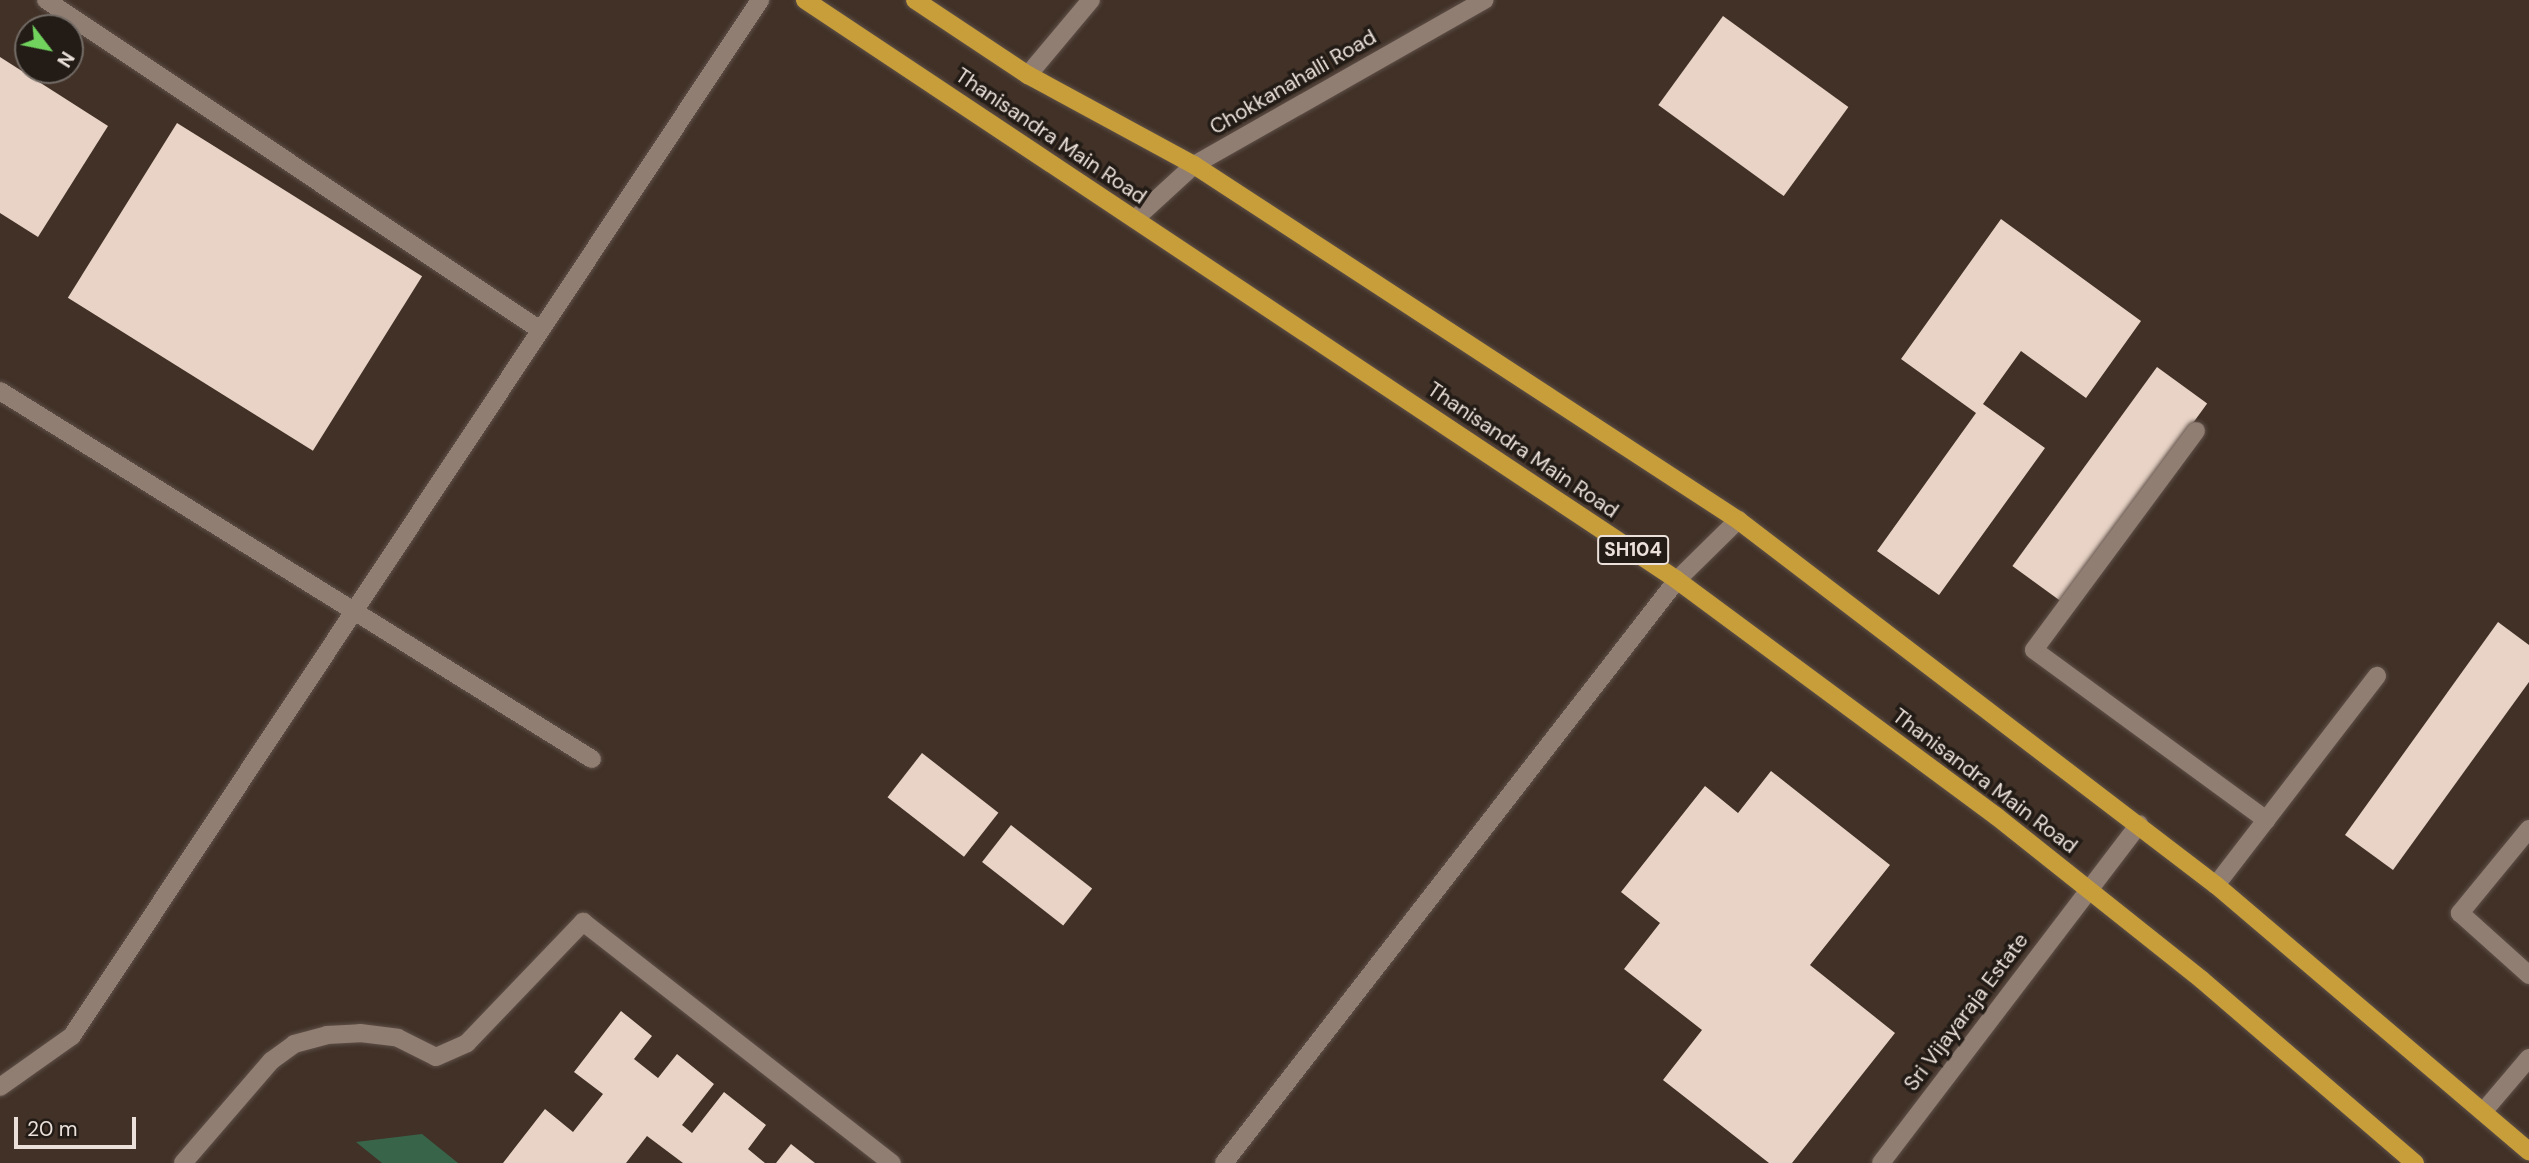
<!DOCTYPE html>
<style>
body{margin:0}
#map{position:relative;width:2529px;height:1163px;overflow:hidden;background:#413127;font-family:"DM Sans",sans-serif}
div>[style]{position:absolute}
.green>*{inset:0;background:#38654a}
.building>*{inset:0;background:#e8d3c6;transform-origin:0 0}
.roads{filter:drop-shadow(0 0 2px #5e5048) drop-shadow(0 0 2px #5e5048)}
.lane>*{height:18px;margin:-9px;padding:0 9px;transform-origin:9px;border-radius:9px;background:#917e72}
.street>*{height:18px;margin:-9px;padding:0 9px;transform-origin:9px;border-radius:9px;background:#917e72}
.secondary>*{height:18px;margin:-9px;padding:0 9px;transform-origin:9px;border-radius:9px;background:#917e72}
.primary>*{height:18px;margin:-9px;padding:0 9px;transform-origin:9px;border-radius:9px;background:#c79e3a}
span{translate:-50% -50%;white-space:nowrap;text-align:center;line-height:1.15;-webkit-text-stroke:7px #221b16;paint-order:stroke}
.shield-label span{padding:2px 5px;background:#221b16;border:2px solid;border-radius:5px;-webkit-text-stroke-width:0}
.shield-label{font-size:19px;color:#ebe1da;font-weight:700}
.street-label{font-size:21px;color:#ebe1da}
.north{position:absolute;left:14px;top:14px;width:70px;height:70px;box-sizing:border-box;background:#221b16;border:2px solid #726a64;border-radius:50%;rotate:122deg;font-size:19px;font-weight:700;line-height:28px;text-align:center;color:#ebe1da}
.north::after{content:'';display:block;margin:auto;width:24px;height:32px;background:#71d25e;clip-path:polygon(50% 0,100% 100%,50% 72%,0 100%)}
.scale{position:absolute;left:14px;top:1117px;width:122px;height:32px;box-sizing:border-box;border:4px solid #ebe1da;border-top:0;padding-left:9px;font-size:21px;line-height:24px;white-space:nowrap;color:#ebe1da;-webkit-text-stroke:5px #221b16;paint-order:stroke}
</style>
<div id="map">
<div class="green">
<i style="clip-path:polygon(422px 1134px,458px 1163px,382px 1163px,356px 1142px)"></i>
</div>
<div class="building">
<i style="left:1723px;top:16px;width:155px;height:110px;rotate:36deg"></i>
<i style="clip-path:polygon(0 57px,108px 126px,38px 237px,0 213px)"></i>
<i style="left:177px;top:123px;width:289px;height:206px;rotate:32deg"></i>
<i style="clip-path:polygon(2001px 219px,2141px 321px,2086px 398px,2021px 351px,1983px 404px,2045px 448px,1939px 595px,1877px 551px,1976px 413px,1901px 359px)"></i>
<i style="left:2157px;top:367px;width:62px;height:246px;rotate:36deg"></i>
<i style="clip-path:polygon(2498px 622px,2529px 645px,2529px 682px,2393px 870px,2345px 835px)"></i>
<i style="left:922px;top:753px;width:97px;height:56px;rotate:38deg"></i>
<i style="clip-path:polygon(1771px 771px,1890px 865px,1810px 965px,1895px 1033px,1792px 1163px,1769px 1163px,1663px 1080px,1702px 1030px,1624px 969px,1660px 923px,1621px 892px,1705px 786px,1738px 813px)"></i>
<i style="left:1011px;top:825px;width:103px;height:47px;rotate:38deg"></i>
<i style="clip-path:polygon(621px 1011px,652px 1036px,634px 1059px,658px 1078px,677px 1054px,714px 1084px,682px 1125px,692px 1133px,724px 1092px,766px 1125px,748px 1149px,765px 1163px,683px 1163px,647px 1136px,626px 1163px,503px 1163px,545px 1109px,573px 1132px,603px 1094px,574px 1072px)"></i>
<i style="clip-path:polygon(791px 1144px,815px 1163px,776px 1163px)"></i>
</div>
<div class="roads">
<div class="lane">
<i style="left:46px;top:0;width:594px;rotate:33.74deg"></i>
<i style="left:0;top:391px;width:697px;rotate:31.87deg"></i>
<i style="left:2196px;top:431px;width:272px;rotate:126.5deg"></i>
<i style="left:2034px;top:650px;width:288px;rotate:36.2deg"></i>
<i style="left:2216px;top:885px;width:264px;rotate:-52.4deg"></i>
<i style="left:0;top:1087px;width:88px;rotate:-35.3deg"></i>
<i style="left:72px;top:1036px;width:1244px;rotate:-56.41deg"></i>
</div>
<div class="street">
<i style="left:1028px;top:75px;width:98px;rotate:-50deg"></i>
<i style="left:2529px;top:829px;width:109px;rotate:129.4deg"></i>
<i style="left:2460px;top:913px;width:93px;rotate:41.9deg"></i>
<i style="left:2483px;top:1112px;width:71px;rotate:-49.6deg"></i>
<i style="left:183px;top:1163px;width:135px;rotate:-49.2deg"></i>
<i style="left:271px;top:1061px;width:29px;rotate:-36deg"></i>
<i style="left:294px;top:1044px;width:34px;rotate:-15deg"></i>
<i style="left:327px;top:1035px;width:33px;rotate:-3deg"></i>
<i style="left:360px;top:1033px;width:38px;rotate:7deg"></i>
<i style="left:398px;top:1038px;width:42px;rotate:26.6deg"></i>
<i style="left:436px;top:1057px;width:34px;rotate:-24deg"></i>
<i style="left:467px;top:1043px;width:168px;rotate:-46.2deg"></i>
<i style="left:583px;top:922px;width:392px;rotate:38deg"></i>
<i style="left:1224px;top:1163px;width:738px;rotate:-52.15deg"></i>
<i style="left:1677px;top:580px;width:86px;rotate:-44.5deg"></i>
<i style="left:1881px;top:1163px;width:426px;rotate:-52.7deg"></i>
</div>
<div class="secondary">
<i style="left:1135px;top:219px;width:80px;rotate:-42.5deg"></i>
<i style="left:1194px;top:165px;width:334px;rotate:-29.6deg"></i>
</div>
<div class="primary">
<i style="left:805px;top:0;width:1047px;rotate:33.63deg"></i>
<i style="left:1677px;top:580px;width:397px;rotate:36.5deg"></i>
<i style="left:1996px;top:816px;width:263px;rotate:38.5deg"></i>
<i style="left:2202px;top:980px;width:281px;rotate:40.7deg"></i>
<i style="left:915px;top:0;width:136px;rotate:33.6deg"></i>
<i style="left:1028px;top:75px;width:189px;rotate:28.5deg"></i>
<i style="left:1194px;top:165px;width:650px;rotate:33.13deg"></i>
<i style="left:1738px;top:520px;width:601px;rotate:37.37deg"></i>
<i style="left:2216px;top:885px;width:411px;rotate:40.4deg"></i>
</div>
</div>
<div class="shield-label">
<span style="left:1633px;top:550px">SH104</span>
</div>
<div class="street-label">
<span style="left:1293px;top:82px;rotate:-30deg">Chokkanahalli Road</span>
<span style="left:1051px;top:136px;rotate:34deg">Thanisandra Main Road</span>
<span style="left:1523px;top:450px;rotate:34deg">Thanisandra Main Road</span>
<span style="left:1985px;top:781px;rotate:37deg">Thanisandra Main Road</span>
<span style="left:1966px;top:1012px;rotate:-53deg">Sri Vijayaraja Estate</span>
</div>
<div class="north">N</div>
<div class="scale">20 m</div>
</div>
